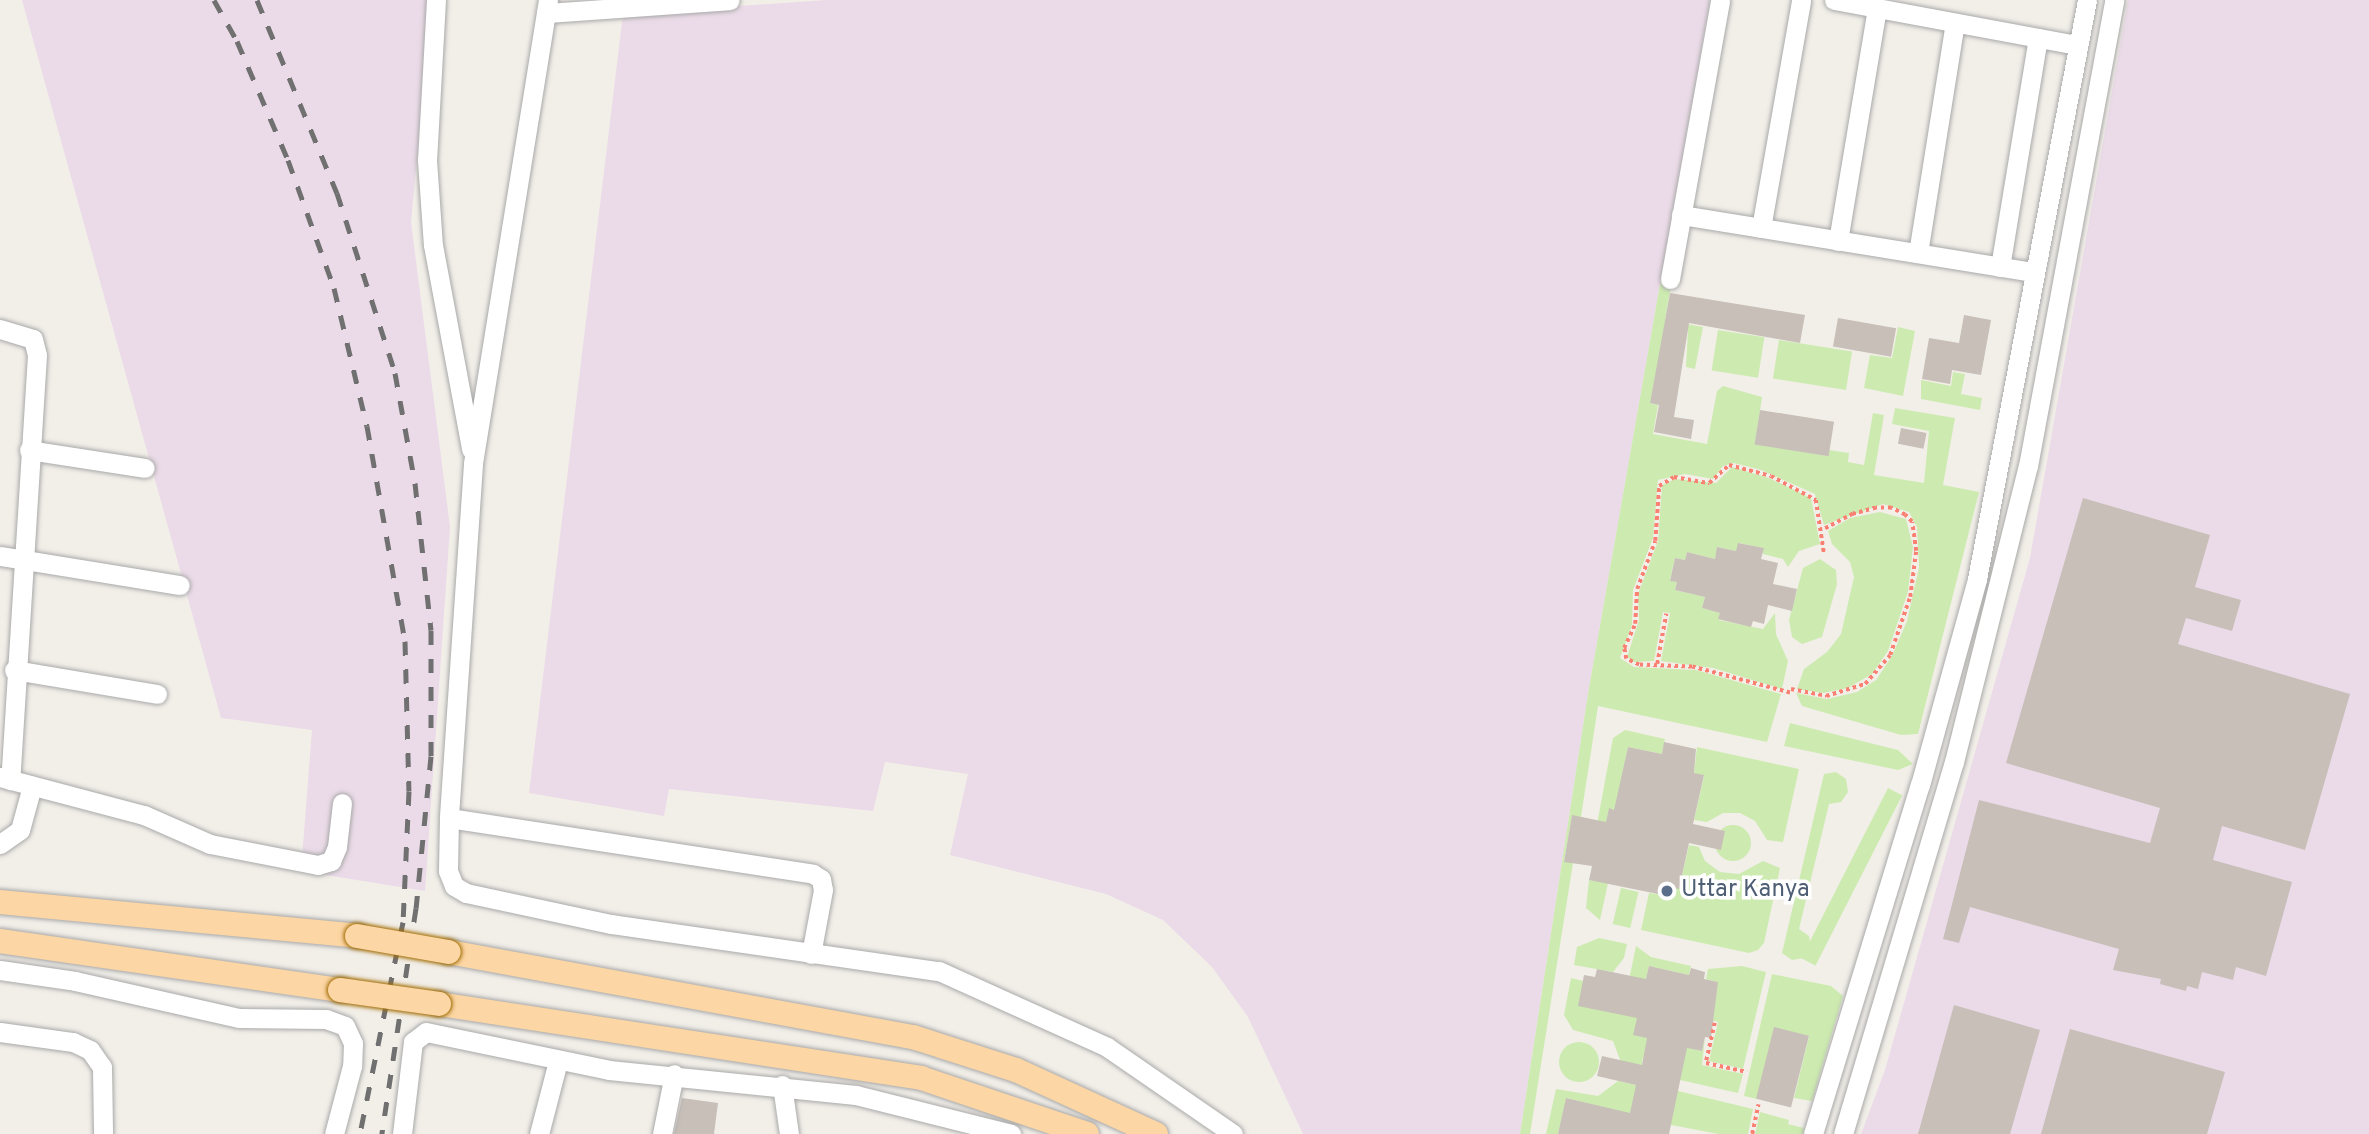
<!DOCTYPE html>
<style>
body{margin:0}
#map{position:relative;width:2369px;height:1134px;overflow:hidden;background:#f2efe9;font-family:Overpass,sans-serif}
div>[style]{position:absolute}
.industrial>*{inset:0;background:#ebdbe8}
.grass>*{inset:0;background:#cdebb0;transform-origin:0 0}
.round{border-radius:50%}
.building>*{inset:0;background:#c7bfb8;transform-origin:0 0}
.path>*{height:3.5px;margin-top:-1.75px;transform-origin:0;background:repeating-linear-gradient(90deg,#fa8072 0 3.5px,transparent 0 7px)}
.roads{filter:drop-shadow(0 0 2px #a9a9a9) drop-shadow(0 0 2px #a9a9a9)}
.minor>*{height:19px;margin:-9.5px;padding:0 9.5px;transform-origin:9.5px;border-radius:9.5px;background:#fff}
.major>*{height:24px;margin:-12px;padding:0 12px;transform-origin:12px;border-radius:12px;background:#fcd6a4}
.rail>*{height:5px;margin-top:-2.5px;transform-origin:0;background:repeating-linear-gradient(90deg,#707070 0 14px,transparent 0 28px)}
.bridges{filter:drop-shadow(0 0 2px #a06b00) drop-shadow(0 0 2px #a06b00)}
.major-bridge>*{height:24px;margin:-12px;padding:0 12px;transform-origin:12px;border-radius:12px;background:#fcd6a4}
.dots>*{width:19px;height:19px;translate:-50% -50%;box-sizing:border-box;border:4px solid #fff;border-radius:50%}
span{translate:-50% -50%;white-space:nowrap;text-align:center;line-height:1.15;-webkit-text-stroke:7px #fff;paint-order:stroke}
.service-label{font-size:24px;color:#4e5e75}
.left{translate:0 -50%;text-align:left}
</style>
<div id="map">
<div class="industrial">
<i style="clip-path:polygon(22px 0,432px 0,411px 222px,450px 527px,425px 891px,301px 871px,312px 730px,221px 718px)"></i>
<i style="clip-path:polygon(826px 0,1710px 0,1588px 694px,1520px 1134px,1303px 1134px,1248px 1017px,1212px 967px,1163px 920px,1106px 894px,950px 855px,968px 774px,885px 762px,873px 811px,669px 789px,664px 816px,529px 793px,623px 14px)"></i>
<i style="clip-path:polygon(2128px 0,2369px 0,2369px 1134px,1861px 1134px,1885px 1070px,2030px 558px)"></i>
</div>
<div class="grass">
<i style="clip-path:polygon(1660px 284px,1671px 286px,1665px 320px,1703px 327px,1695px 369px,1686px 367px,1688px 331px,1665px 327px,1650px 403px,1658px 405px,1653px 434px,1707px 444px,1717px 391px,1723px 386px,1762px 397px,1755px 444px,1828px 456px,1829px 450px,1849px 453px,1848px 462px,1864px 465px,1873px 413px,1884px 415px,1874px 475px,1924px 483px,1929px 431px,1892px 424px,1895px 408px,1955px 418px,1943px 485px,1979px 492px,1918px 734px,1901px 735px,1802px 706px,1796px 693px,1827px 699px,1857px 692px,1876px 680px,1892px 656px,1907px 621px,1919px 567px,1917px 527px,1909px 512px,1883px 504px,1824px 525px,1815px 494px,1761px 470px,1734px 463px,1723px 466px,1713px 479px,1685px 474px,1658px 480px,1653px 538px,1633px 590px,1632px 625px,1620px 658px,1634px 667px,1696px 670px,1781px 694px,1767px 742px,1598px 706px,1581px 817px,1572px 816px,1564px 861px,1573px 863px,1530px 1134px,1520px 1134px,1588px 694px)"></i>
<i style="clip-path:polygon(1898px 327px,1915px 331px,1903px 396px,1864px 388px,1870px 355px,1892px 358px)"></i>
<i style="left:1718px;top:330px;width:47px;height:41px;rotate:9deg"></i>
<i style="left:1779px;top:340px;width:74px;height:39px;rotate:9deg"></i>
<i style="clip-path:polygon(1953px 372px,1965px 374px,1961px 394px,1982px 398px,1980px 410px,1921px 399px,1921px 380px,1951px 386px)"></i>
<i style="clip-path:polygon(1732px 467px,1769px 478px,1811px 498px,1820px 544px,1799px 551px,1788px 567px,1783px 559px,1763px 554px,1763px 548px,1739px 543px,1736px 551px,1718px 547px,1715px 559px,1687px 552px,1685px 560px,1675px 558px,1670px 580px,1677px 582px,1675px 590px,1705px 597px,1702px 608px,1720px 613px,1719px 620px,1763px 629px,1775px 613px,1776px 634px,1788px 661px,1782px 689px,1713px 668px,1661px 661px,1670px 613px,1663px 612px,1654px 661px,1634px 662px,1627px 657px,1639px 620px,1638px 594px,1658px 541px,1662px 485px,1675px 479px,1716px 483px)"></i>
<i style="clip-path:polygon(1880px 512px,1906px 519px,1913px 547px,1908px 592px,1888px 651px,1872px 674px,1848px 688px,1823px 693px,1797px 689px,1804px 669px,1827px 652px,1841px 634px,1854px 577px,1850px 562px,1832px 544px,1828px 531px,1850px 518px)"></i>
<i style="clip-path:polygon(1820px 559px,1836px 570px,1837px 584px,1822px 637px,1802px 644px,1792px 637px,1789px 620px,1803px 568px)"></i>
<i style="clip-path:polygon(1790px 723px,1898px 750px,1913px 764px,1898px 770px,1784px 746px)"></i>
<i style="clip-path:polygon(1625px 730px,1665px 739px,1662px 754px,1628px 747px,1615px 810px,1609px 809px,1603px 837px,1595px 835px,1613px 738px)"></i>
<i style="clip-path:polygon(1697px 747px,1799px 769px,1783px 842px,1767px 840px,1755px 821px,1740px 813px,1723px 813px,1707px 822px,1694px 820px,1704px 776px,1694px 773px)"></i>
<i style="clip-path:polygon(1836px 772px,1846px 779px,1848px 792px,1841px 802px,1829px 804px,1799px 929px,1809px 936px,1811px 948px,1804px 958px,1792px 960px,1782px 953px,1824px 774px)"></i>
<i style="left:1888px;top:788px;width:16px;height:191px;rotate:27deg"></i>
<i class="round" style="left:1715px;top:825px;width:36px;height:36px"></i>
<i style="clip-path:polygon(1689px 845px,1699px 847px,1705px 861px,1720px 872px,1739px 874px,1763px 861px,1780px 868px,1764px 943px,1758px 950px,1749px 953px,1641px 930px,1649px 893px,1663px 895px,1665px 886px,1679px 888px)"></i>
<i style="clip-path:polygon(1589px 880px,1608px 883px,1600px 920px,1586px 908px)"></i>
<i style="left:1621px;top:888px;width:18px;height:37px;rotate:13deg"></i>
<i style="clip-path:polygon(1599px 938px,1627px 944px,1624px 958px,1613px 972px,1574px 965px,1577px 947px)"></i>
<i style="clip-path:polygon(1636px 946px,1651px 957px,1691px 966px,1689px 975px,1649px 966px,1634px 1034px,1656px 1040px,1652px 1058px,1643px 1057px,1641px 1069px,1622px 1065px,1613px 1041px,1573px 1030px,1564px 1015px,1571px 978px,1583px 981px,1622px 1014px)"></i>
<i style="clip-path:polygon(1742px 966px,1766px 972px,1743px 1069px,1709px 1061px,1718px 1022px,1709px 1020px,1717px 982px,1706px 979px,1708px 969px)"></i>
<i style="clip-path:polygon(1772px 974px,1831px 986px,1843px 996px,1812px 1101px,1794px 1098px,1809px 1036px,1775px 1028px,1757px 1099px,1744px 1096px)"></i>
<i style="clip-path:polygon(1705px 1037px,1702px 1065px,1743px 1074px,1738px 1093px,1680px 1080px,1676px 1045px,1702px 1051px)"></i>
<i class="round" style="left:1559px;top:1042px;width:40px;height:40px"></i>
<i style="clip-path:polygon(1618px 1081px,1636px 1085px,1638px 1117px,1567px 1098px,1558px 1134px,1546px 1134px,1556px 1089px,1598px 1096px)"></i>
<i style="clip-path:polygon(1678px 1091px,1753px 1109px,1748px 1134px,1718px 1134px,1661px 1123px)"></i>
<i style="clip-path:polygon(1760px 1112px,1789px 1120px,1788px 1124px,1804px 1128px,1803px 1134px,1755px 1134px)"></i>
</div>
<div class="building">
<i style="clip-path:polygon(1670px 293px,1805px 315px,1800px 343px,1689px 323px,1674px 417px,1694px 420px,1691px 439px,1654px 432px,1659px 405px,1650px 403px)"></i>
<i style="clip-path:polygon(1964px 315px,1991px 320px,1981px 375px,1952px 370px,1950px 384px,1922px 379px,1929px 338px,1959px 343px)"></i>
<i style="left:1838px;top:318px;width:59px;height:29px;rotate:10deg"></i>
<i style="left:1760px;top:410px;width:75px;height:35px;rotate:9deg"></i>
<i style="left:1901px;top:428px;width:26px;height:16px;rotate:11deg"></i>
<i style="clip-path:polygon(2083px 498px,2210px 535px,2195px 587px,2241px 600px,2232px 631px,2186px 618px,2178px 644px,2350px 694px,2305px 850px,2222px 826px,2213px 860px,2292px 882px,2266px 976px,2236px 967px,2233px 980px,2202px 972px,2198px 989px,2187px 986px,2186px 991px,2160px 984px,2161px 979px,2113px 970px,2119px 949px,1970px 907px,1959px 943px,1943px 939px,1979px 800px,2150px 843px,2160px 808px,2006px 763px)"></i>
<i style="clip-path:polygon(1738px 543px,1764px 548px,1761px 559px,1778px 563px,1773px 584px,1797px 589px,1792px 611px,1768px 605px,1764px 624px,1753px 621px,1751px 627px,1718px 619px,1720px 613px,1702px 608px,1705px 597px,1675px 590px,1677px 582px,1670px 581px,1675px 558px,1685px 560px,1687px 552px,1715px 559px,1717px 547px,1736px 551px)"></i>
<i style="clip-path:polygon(1664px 742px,1696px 749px,1694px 773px,1704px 775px,1693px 824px,1725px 831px,1721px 850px,1689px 843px,1679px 889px,1665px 886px,1663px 895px,1589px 880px,1592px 866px,1564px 862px,1572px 815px,1606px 822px,1609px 808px,1614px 810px,1628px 747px,1662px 754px)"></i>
<i style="clip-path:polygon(1649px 966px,1689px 975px,1691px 968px,1705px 972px,1704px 979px,1718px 982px,1711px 1038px,1705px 1037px,1702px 1051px,1687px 1048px,1669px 1134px,1558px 1134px,1566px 1098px,1630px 1113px,1636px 1085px,1597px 1076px,1602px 1056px,1642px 1065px,1647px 1038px,1633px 1035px,1637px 1018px,1578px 1006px,1584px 975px,1595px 977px,1597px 969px,1646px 979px)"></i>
<i style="clip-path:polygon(1954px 1005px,2040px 1030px,2010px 1134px,1918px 1134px)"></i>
<i style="left:1774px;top:1027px;width:36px;height:74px;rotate:14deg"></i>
<i style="clip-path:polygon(2070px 1029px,2225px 1072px,2207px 1134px,2041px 1134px)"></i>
<i style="clip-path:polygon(682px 1098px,718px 1103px,714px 1134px,674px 1134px)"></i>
</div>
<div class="path">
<i style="left:1657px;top:664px;width:51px;rotate:-79.8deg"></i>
<i style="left:1791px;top:689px;width:36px;rotate:11deg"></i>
<i style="left:1826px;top:696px;width:41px;rotate:-17.1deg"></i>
<i style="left:1865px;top:684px;width:38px;rotate:-49deg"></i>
<i style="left:1890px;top:655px;width:61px;rotate:-71deg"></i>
<i style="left:1910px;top:597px;width:46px;rotate:-82.6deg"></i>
<i style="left:1916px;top:551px;width:29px;rotate:-98deg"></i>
<i style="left:1912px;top:522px;width:10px;rotate:-135deg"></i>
<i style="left:1905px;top:515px;width:16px;rotate:-153deg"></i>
<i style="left:1891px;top:508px;width:15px;rotate:180deg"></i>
<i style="left:1876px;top:508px;width:24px;rotate:165deg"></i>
<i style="left:1853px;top:514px;width:34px;rotate:152deg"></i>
<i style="left:1790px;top:693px;width:101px;rotate:-165.1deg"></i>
<i style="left:1692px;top:667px;width:53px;rotate:-177.8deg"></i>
<i style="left:1639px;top:665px;width:14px;rotate:-155deg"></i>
<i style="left:1626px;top:659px;width:11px;rotate:-100deg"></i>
<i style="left:1624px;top:648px;width:26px;rotate:-65deg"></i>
<i style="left:1635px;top:624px;width:35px;rotate:-87deg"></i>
<i style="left:1637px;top:589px;width:51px;rotate:-69.4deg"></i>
<i style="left:1655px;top:541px;width:55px;rotate:-85.8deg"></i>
<i style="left:1659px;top:486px;width:17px;rotate:-31deg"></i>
<i style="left:1674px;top:477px;width:36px;rotate:10deg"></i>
<i style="left:1709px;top:483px;width:27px;rotate:-42deg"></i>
<i style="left:1729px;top:465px;width:43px;rotate:14.7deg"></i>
<i style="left:1771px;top:476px;width:51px;rotate:28.1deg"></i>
<i style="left:1816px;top:500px;width:53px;rotate:81.3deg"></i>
<i style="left:1715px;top:1023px;width:41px;rotate:102.7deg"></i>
<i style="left:1706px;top:1063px;width:42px;rotate:12.4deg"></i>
<i style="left:1752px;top:1134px;width:30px;rotate:-78deg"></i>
</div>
<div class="roads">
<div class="minor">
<i style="left:436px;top:0;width:160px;rotate:93.2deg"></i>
<i style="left:427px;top:160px;width:85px;rotate:86deg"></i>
<i style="left:433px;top:245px;width:208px;rotate:79.4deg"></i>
<i style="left:548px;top:0;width:470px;rotate:99.2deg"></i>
<i style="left:473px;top:464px;width:355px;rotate:93.9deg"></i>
<i style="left:449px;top:818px;width:53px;rotate:91.1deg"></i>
<i style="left:448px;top:871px;width:16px;rotate:68deg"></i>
<i style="left:454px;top:886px;width:14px;rotate:30deg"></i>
<i style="left:466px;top:893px;width:148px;rotate:12.1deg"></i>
<i style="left:611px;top:924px;width:331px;rotate:8.2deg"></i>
<i style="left:939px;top:971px;width:184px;rotate:24.3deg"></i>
<i style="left:1107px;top:1047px;width:153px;rotate:34.6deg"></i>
<i style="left:1834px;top:0;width:247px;rotate:10.5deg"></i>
<i style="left:546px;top:13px;width:184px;rotate:-4deg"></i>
<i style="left:1681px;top:215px;width:357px;rotate:9.2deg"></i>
<i style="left:1761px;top:228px;width:231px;rotate:-80deg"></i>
<i style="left:1838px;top:241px;width:236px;rotate:-80.5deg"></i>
<i style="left:1918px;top:253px;width:233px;rotate:-80.9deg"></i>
<i style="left:2000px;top:267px;width:232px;rotate:-80.6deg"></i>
<i style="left:1670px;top:279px;width:283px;rotate:-79.8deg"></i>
<i style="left:0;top:329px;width:34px;rotate:17deg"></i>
<i style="left:33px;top:339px;width:16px;rotate:76deg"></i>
<i style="left:37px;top:355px;width:426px;rotate:93.6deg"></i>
<i style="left:29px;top:450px;width:117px;rotate:8.8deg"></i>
<i style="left:0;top:556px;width:182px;rotate:9.2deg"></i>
<i style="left:14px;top:670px;width:145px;rotate:9.5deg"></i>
<i style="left:0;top:777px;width:149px;rotate:14.8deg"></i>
<i style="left:144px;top:815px;width:72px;rotate:23.7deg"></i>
<i style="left:210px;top:844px;width:110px;rotate:11deg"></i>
<i style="left:318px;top:865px;width:14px;rotate:-17deg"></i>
<i style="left:331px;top:861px;width:15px;rotate:-67deg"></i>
<i style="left:337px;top:847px;width:44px;rotate:-83.5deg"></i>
<i style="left:449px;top:818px;width:368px;rotate:8.7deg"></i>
<i style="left:813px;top:874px;width:9px;rotate:32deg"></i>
<i style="left:821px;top:879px;width:11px;rotate:80deg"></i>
<i style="left:823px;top:890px;width:65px;rotate:100.6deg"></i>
<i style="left:0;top:844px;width:24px;rotate:-35deg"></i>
<i style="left:20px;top:830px;width:46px;rotate:-74.7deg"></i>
<i style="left:0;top:970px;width:76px;rotate:8.3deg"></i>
<i style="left:75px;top:981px;width:168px;rotate:12.7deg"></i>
<i style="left:239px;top:1018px;width:87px;rotate:0.7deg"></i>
<i style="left:326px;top:1019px;width:20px;rotate:20deg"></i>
<i style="left:345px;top:1026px;width:19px;rotate:65deg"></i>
<i style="left:353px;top:1043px;width:23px;rotate:92deg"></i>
<i style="left:352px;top:1066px;width:70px;rotate:104.8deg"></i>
<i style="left:0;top:1032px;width:74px;rotate:7.8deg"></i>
<i style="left:73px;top:1042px;width:19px;rotate:25deg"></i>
<i style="left:90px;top:1050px;width:21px;rotate:55deg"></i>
<i style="left:102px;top:1067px;width:67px;rotate:89.1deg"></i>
<i style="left:782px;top:1085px;width:49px;rotate:81.9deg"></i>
<i style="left:402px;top:1134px;width:93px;rotate:-83.2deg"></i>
<i style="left:413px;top:1042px;width:16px;rotate:-38deg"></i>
<i style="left:426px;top:1032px;width:187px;rotate:11.7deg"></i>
<i style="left:609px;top:1070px;width:248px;rotate:5.8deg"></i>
<i style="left:856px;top:1095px;width:160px;rotate:14.1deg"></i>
<i style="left:539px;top:1134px;width:75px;rotate:-75.4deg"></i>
<i style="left:662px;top:1134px;width:61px;rotate:-78.7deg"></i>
<i style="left:1813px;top:1134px;width:365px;rotate:-73deg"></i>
<i style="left:1920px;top:785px;width:214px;rotate:-74.5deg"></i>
<i style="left:1977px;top:579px;width:589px;rotate:-79.24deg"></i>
<i style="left:1843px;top:1134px;width:388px;rotate:-73.4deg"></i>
<i style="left:1954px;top:762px;width:305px;rotate:-76deg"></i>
<i style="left:2028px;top:466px;width:474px;rotate:-79.5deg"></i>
</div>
<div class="major">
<i style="left:0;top:902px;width:359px;rotate:5.4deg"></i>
<i style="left:0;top:941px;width:344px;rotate:8.2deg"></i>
<i style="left:449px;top:952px;width:472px;rotate:10.4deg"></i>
<i style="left:913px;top:1037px;width:108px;rotate:17.8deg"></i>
<i style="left:1016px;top:1070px;width:154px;rotate:24.6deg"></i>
<i style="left:439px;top:1004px;width:488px;rotate:8.7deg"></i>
<i style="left:921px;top:1078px;width:175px;rotate:18.6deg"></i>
</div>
</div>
<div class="rail">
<i style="left:214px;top:0;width:47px;rotate:60.7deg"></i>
<i style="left:237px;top:41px;width:129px;rotate:66.8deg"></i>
<i style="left:288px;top:160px;width:136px;rotate:70.2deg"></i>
<i style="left:334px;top:288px;width:142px;rotate:76.6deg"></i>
<i style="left:367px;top:426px;width:218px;rotate:80deg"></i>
<i style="left:405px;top:641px;width:150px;rotate:88.5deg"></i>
<i style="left:409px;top:791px;width:131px;rotate:92.6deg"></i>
<i style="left:403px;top:922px;width:216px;rotate:101.5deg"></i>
<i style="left:257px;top:0;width:209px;rotate:67.5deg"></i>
<i style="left:337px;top:193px;width:189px;rotate:72.1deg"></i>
<i style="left:395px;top:373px;width:112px;rotate:79.7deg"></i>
<i style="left:415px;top:483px;width:148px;rotate:83.8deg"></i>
<i style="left:431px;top:630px;width:126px;rotate:90deg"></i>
<i style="left:431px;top:756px;width:153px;rotate:95.6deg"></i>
<i style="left:416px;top:908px;width:229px;rotate:98.6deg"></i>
</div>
<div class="bridges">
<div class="major-bridge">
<i style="left:357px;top:936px;width:93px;rotate:9.9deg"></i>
<i style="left:340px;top:990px;width:100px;rotate:8deg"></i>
</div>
</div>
<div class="dots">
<i style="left:1667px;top:891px;background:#5c6f8a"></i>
</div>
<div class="service-label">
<span class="left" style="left:1681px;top:891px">Uttar Kanya</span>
</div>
</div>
